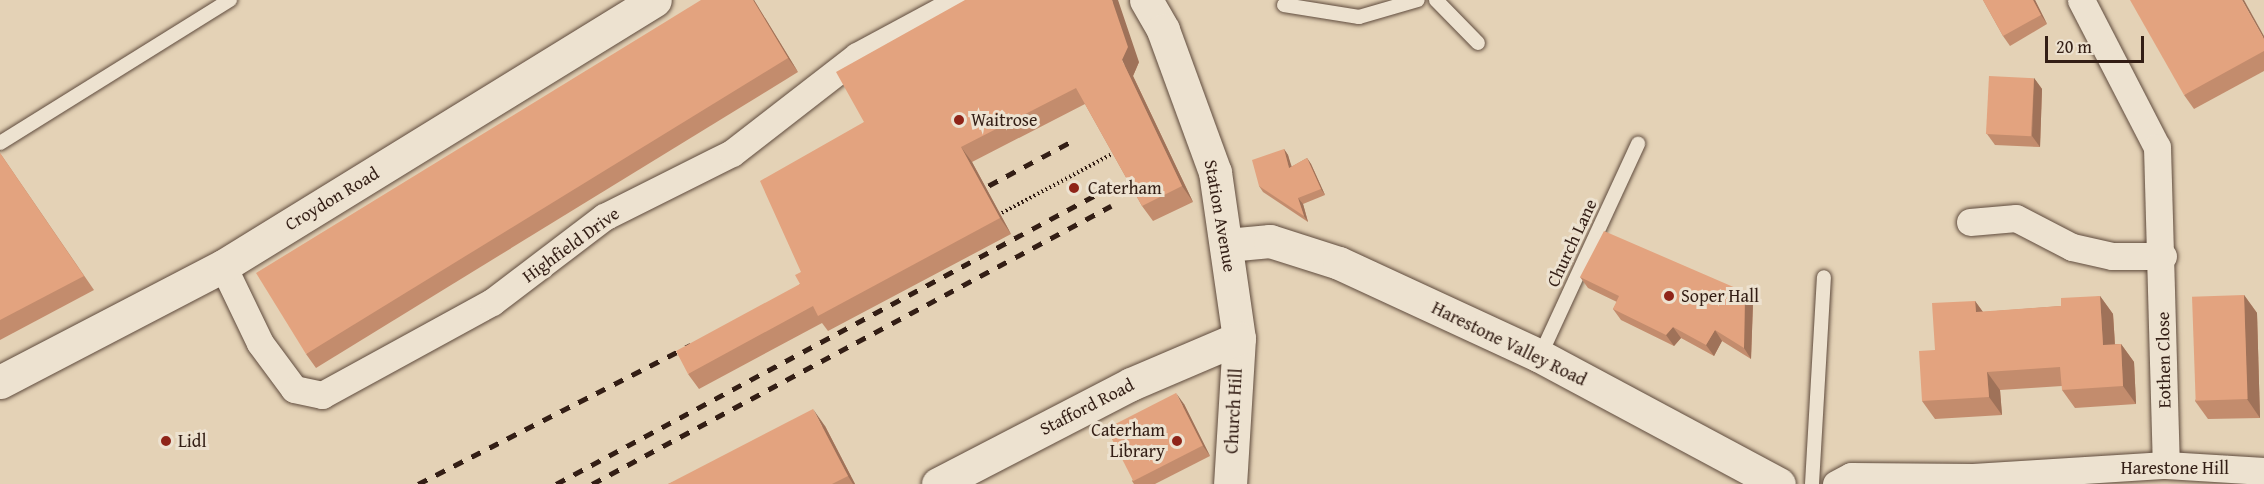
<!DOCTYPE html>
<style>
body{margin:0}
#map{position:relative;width:2264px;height:484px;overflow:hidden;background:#e4d2b6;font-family:"Gentium Book Plus",serif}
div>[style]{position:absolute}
.path>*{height:4px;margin-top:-2px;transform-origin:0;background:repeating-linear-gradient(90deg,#331e15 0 1.5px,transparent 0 4.5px)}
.roads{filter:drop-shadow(0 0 2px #5f4b3d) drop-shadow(0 0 2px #5f4b3d)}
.lane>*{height:14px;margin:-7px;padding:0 7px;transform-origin:7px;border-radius:7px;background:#ede2d0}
.street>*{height:27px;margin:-13.5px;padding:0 13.5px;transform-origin:13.5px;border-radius:13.5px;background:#ede2d0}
.secondary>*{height:33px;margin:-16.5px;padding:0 16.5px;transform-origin:16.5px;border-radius:16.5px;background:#ede2d0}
.rail>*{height:4.5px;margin-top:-2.25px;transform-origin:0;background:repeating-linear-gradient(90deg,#331e15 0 10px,transparent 0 20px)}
.wall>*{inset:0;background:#c38c6d}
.shaded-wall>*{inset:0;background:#9f7259}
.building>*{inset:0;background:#e3a37f;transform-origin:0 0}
.dots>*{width:16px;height:16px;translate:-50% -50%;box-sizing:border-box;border:3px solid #ede2d0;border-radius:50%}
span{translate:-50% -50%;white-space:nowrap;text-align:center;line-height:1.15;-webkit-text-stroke:6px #ede2d0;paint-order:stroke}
.poi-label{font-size:18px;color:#331e15}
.left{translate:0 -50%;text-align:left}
.right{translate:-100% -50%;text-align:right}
.street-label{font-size:18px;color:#331e15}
.scale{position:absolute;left:2045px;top:36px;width:99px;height:27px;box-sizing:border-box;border:3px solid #331e15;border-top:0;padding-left:8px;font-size:18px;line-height:21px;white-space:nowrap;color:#331e15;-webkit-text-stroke:4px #ede2d0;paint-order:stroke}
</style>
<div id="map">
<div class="path">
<i style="left:998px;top:215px;width:132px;rotate:-28.1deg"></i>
</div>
<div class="roads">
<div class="lane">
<i style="left:1436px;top:0;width:60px;rotate:45.7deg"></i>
<i style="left:1284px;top:5px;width:76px;rotate:9.1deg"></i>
<i style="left:1359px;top:17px;width:61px;rotate:-16.1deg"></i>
<i style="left:0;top:143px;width:271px;rotate:-31.9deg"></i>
<i style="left:1540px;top:356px;width:234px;rotate:-65.2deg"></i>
<i style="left:1812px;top:484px;width:207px;rotate:-86.7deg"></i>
</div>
<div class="street">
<i style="left:2081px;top:0;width:165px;rotate:62.7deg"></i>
<i style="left:2157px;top:147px;width:318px;rotate:88.4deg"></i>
<i style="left:1970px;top:222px;width:46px;rotate:-5deg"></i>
<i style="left:2016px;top:218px;width:63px;rotate:27.4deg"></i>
<i style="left:2072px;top:247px;width:41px;rotate:12.7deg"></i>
<i style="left:2112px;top:256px;width:51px"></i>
<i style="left:223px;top:266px;width:85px;rotate:64.3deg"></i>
<i style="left:260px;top:343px;width:57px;rotate:53.5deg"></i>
<i style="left:294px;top:389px;width:29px;rotate:12deg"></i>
<i style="left:322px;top:395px;width:194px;rotate:-28.7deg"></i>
<i style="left:492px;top:302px;width:141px;rotate:-37.2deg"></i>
<i style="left:604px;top:217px;width:143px;rotate:-26.6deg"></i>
<i style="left:732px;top:153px;width:158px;rotate:-37.8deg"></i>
<i style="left:857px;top:56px;width:118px;rotate:-28.3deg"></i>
<i style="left:1836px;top:484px;width:17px;rotate:-28deg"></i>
<i style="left:1851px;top:476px;width:122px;rotate:0.5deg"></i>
<i style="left:1973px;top:477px;width:193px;rotate:-3.6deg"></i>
<i style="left:2166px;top:465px;width:98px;rotate:3.5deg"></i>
</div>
<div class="secondary">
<i style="left:1146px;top:0;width:34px;rotate:60deg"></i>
<i style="left:1163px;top:30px;width:151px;rotate:69.9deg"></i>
<i style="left:1215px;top:172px;width:168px;rotate:81.8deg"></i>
<i style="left:1239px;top:338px;width:146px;rotate:93.5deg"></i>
<i style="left:1227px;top:245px;width:43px;rotate:-5.3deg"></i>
<i style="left:1270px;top:241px;width:72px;rotate:17.7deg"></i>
<i style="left:1339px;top:263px;width:221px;rotate:24.8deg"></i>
<i style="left:1540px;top:356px;width:271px;rotate:28.2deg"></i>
<i style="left:0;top:382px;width:251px;rotate:-27.5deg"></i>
<i style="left:223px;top:266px;width:507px;rotate:-31.62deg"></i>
<i style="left:938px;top:484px;width:217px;rotate:-27.4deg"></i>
<i style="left:1131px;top:384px;width:117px;rotate:-23.1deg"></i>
</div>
</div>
<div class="rail">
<i style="left:971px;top:195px;width:117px;rotate:-28.1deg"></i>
<i style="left:418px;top:484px;width:306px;rotate:-27deg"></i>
<i style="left:556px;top:484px;width:621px;rotate:-28.18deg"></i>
<i style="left:592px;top:484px;width:589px;rotate:-28.18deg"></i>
</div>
<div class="wall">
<i style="clip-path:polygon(754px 0,798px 72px,316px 368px,306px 354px)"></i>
<i style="clip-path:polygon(1983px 0,2035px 0,2047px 24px,2010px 46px,2003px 36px)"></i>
<i style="clip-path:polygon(2264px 36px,2264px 71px,2194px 109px,2184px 95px)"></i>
<i style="clip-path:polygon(1139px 62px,1133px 76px,1193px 202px,1153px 221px,1142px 206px,1085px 104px,972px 162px,1011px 234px,828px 331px,822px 323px,699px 389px,688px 374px,800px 284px,801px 272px,864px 122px)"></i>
<i style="clip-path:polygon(2034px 78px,2042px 89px,2040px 147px,1995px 145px,1987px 134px)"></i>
<i style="clip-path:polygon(1284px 149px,1288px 155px,1291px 167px,1307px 158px,1311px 164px,1325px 195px,1303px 204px,1308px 222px,1263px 192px,1259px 186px)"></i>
<i style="clip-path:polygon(0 153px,94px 290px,0 340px)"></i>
<i style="clip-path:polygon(1580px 277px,1745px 292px,1753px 303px,1751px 359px,1722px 341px,1714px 356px,1681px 338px,1674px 346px,1621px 320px,1613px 309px,1617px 302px,1588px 288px)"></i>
<i style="clip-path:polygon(2244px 295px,2257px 313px,2260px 418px,2208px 419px,2195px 401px)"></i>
<i style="clip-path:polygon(2100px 296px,2113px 314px,2115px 344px,2121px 344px,2134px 362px,2136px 404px,2075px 408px,2062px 390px,2062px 386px,2000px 390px,2002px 415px,1935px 419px,1922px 401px,1935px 350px,1975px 301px,1983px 312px,2061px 306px)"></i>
<i style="clip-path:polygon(1184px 404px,1210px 456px,1155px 484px,1134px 484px,1132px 481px)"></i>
<i style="clip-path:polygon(825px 426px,855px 484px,668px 484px)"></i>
</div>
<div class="shaded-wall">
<i style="clip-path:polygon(753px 0,754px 0,798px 72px,788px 58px)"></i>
<i style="clip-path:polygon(1112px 0,1118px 0,1139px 62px,1133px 76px,1193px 202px,1182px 186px,1122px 60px)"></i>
<i style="clip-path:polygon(2033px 0,2035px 0,2047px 24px,2041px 15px)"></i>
<i style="clip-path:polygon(2242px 0,2244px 0,2264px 36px,2264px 39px)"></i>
<i style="clip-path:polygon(2034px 78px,2042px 89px,2040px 147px,2032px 136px)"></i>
<i style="clip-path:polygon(961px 147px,972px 162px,1011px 234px,1000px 218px)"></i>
<i style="clip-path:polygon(1284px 149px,1288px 155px,1294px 174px,1289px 168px)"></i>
<i style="clip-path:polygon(1307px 158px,1311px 164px,1325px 195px,1321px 189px)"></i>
<i style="clip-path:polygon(1298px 198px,1303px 204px,1308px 222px,1304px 216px)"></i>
<i style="clip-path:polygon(1745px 292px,1753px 303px,1751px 359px,1744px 348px)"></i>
<i style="clip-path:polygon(2244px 295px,2257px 313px,2260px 418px,2247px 399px)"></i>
<i style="clip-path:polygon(2100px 296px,2113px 314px,2116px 363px,2103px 345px)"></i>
<i style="clip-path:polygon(1975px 301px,1988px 319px,1976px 312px)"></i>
<i style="clip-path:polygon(1673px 327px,1681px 338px,1674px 346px,1666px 335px)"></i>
<i style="clip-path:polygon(1715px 330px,1722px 341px,1714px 356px,1706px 345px)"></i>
<i style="clip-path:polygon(2121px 344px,2134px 362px,2136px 404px,2123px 386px)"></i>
<i style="clip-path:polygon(1987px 372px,2000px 390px,2002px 415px,1989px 397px)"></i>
<i style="clip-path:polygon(1176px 393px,1184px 404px,1210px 456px,1203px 446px)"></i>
<i style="clip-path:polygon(813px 409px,825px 426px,855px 484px,853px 484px,848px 476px)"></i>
</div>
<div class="building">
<i style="clip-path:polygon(701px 0,753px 0,788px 58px,306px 354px,256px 273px)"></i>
<i style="clip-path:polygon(965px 0,1112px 0,1128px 47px,1122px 60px,1182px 186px,1142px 206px,1076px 88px,961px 147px,1000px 218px,818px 316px,813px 306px,688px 374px,676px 351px,800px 284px,795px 275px,801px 272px,760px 181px,864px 122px,836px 72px)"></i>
<i style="clip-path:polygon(1983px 0,2033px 0,2041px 15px,2003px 36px)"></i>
<i style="clip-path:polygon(2130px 0,2242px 0,2264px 39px,2264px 51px,2184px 95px)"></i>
<i style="left:1989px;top:76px;width:45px;height:58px;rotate:3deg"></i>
<i style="clip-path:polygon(1284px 149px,1289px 168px,1307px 158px,1321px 189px,1298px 198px,1304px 216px,1259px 186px,1252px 160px)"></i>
<i style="clip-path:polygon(0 153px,84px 276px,0 320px)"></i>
<i style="clip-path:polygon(1604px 231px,1745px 292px,1744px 348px,1715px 330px,1706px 345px,1673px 327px,1666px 335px,1613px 309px,1619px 296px,1580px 277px)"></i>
<i style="left:2244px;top:295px;width:104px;height:52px;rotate:88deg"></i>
<i style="clip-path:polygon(2100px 296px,2103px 345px,2121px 344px,2123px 386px,2062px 390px,2060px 367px,1987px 372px,1989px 397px,1922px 401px,1919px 351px,1935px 350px,1932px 303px,1975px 301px,1976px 312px,2061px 306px,2061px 298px)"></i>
<i style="left:1176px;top:393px;width:59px;height:78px;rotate:63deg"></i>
<i style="clip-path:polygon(813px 409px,848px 476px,832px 484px,668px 484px)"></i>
</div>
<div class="dots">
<i style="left:959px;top:120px;background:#8f2418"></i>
<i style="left:1074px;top:188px;background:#8f2418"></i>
<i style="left:1669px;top:296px;background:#8f2418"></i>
<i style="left:166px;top:441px;background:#8f2418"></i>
<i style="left:1177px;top:441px;background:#8f2418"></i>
</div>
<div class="poi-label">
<span class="left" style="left:971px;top:120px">Waitrose</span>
<span class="left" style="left:1088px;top:188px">Caterham</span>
<span class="left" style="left:1681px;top:296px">Soper Hall</span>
<span class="right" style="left:1165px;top:441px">Caterham<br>Library</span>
<span class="left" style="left:178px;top:441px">Lidl</span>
</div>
<div class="street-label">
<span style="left:332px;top:199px;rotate:-31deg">Croydon Road</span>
<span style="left:1220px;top:216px;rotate:80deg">Station Avenue</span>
<span style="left:1572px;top:243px;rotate:-65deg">Church Lane</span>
<span style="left:571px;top:245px;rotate:-36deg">Highfield Drive</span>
<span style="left:1509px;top:344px;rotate:26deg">Harestone Valley Road</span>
<span style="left:2164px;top:360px;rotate:-91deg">Eothen Close</span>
<span style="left:1087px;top:407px;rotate:-27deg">Stafford Road</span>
<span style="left:1234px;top:411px;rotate:-87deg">Church Hill</span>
<span style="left:2175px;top:468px">Harestone Hill</span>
</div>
<div class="scale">20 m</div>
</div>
